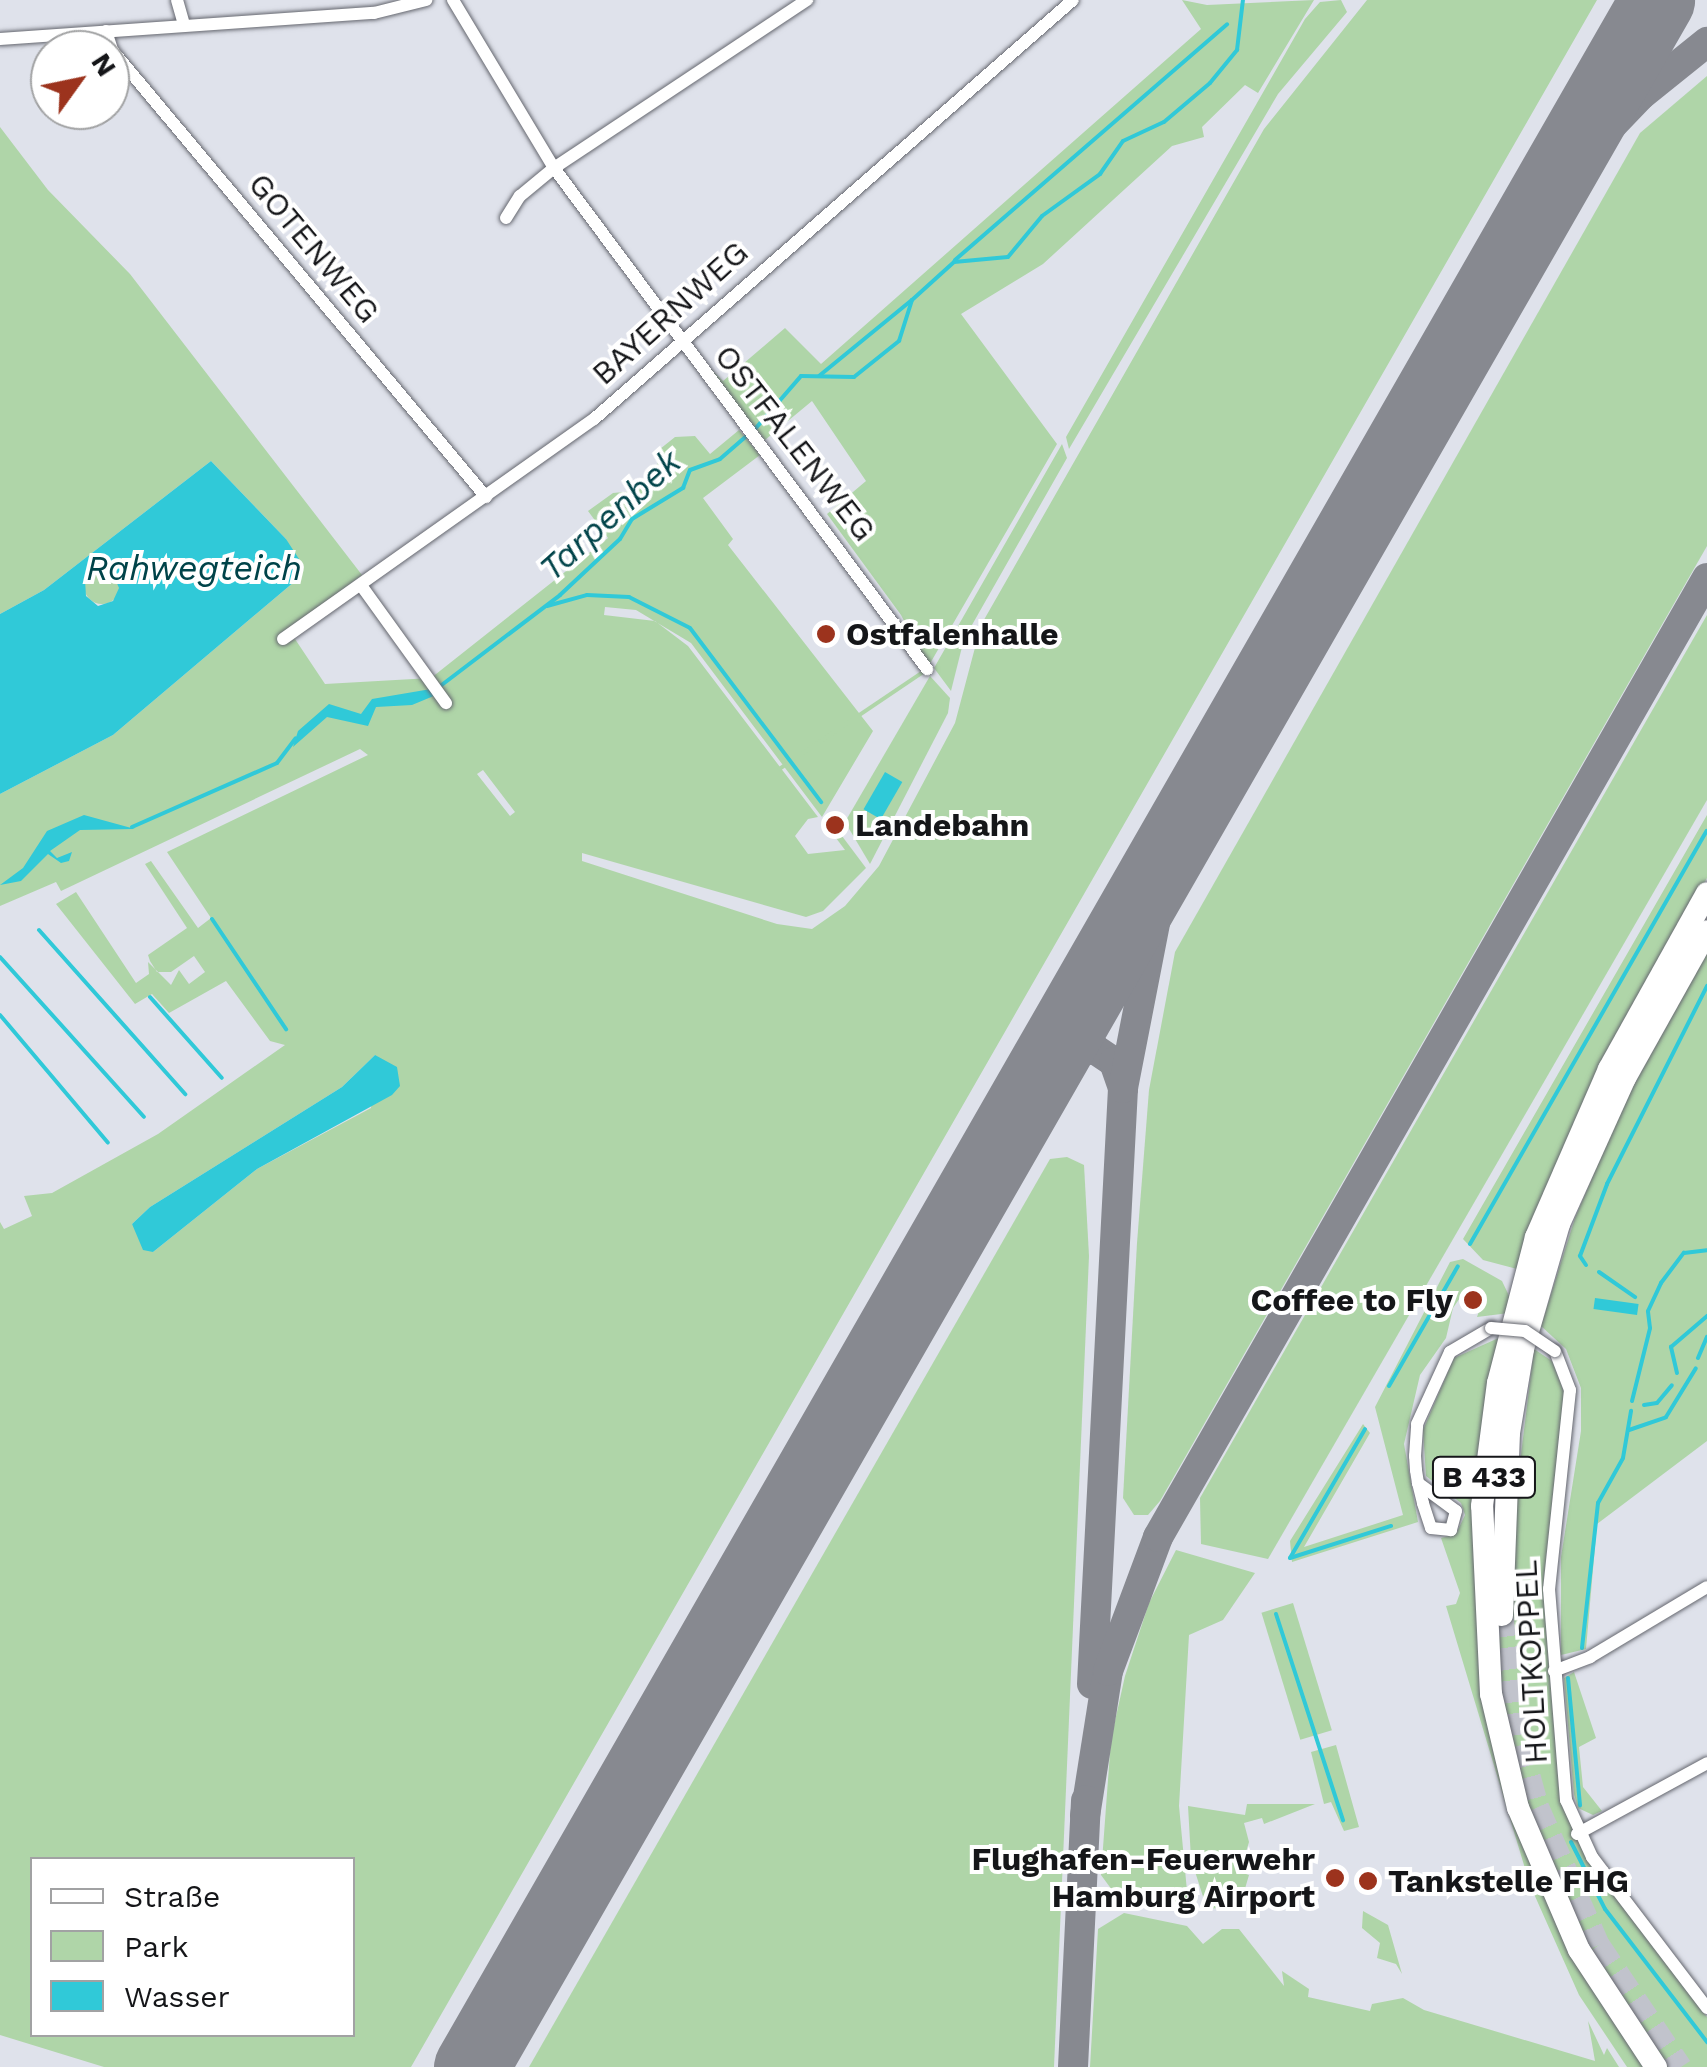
<!DOCTYPE html>
<meta charset="utf-8">
<style>
body{margin:0}
#map{position:relative;width:1707px;height:2067px;overflow:hidden;background:#dfe2eb;font-family:"Work Sans",sans-serif}
div>[style]{position:absolute}
.green>*{inset:0;background:#afd5a8;transform-origin:0 0}
.round{border-radius:50%}
.water>*{inset:0;background:#30c9d8;transform-origin:0 0}
.stream>*{height:4px;margin:-2px;padding:0 2px;transform-origin:2px;border-radius:2px;background:#30c9d8}
.taxiway>*{height:30px;margin:-15px;padding:0 15px;transform-origin:15px;border-radius:15px;background:#878990}
.runway>*{height:75px;margin:-37.5px;padding:0 37.5px;transform-origin:37.5px;border-radius:37.5px;background:#878990}
.highway-tunnel>*{height:22px;margin-top:-11px;transform-origin:0;background:repeating-linear-gradient(90deg,#c1c3cc 0 22px,transparent 0 33px)}
.roads{filter:drop-shadow(0 0 2px #65676f) drop-shadow(0 0 2px #65676f)}
.street>*{height:12px;margin:-6px;padding:0 6px;transform-origin:6px;border-radius:6px;background:#fff}
.highway>*{height:22px;margin:-11px;padding:0 11px;transform-origin:11px;border-radius:11px;background:#fff}
.bridges{filter:drop-shadow(0 0 2px #65676f) drop-shadow(0 0 2px #65676f)}
.street-bridge>*{height:12px;margin:-6px;padding:0 6px;transform-origin:6px;border-radius:6px;background:#fff}
.dots>*{width:28px;height:28px;translate:-50% -50%;box-sizing:border-box;border:5px solid #fff;border-radius:50%}
span{translate:-50% -50%;white-space:nowrap;text-align:center;line-height:1.15;-webkit-text-stroke:8px #fff;paint-order:stroke}
.shield-label span{padding:2px 8px;background:#fff;border:2px solid;border-radius:8px;-webkit-text-stroke-width:0}
.shield-label{font-size:30px;color:#151619;font-weight:700}
.street-label{font-size:32px;color:#151619}
.poi-label{font-size:32px;color:#151619;font-weight:700}
.left{translate:0 -50%;text-align:left}
.right{translate:-100% -50%;text-align:right}
.water-label{font-size:35px;color:#004349;font-style:italic}
.legend{position:absolute;left:30px;top:1857px;width:325px;height:180px;box-sizing:border-box;background:#fff;border:2px solid #a1a2a3;margin:0;padding:12px 18px;list-style:none;font-size:30px;color:#151619}
.legend li{display:flex;align-items:center;gap:20px;height:50px}
.legend b{width:50px;border:2px solid #a1a2a3}
.north{position:absolute;left:30px;top:30px;width:100px;height:100px;box-sizing:border-box;background:#fff;border:2px solid #a1a2a3;border-radius:50%;rotate:57deg;font-size:28px;font-weight:700;line-height:40px;text-align:center;color:#151619}
.north::after{content:'';display:block;margin:auto;width:35px;height:45px;background:#9c331d;clip-path:polygon(50% 0,100% 100%,50% 72%,0 100%)}
</style>
<div id="map">
<div class="green">
<i style="clip-path:polygon(1182px 0,1207px 5px,1314px 0,1258px 93px,1245px 85px,1202px 127px,1204px 137px,1172px 146px,1043px 264px,961px 314px,1057px 444px,928px 667px,901px 615px,827px 514px,866px 481px,812px 401px,765px 440px,695px 353px,723px 381px,785px 328px,821px 364px,1201px 29px)"></i>
<i style="clip-path:polygon(1341px 0,1347px 12px,1278px 94px,1069px 449px,1066px 437px,1305px 19px,1320px 2px)"></i>
<i style="clip-path:polygon(evenodd,1367px 0,1597px 0,411px 2067px,104px 2067px,0 2035px,0 1222px,4px 1229px,32px 1216px,24px 1196px,52px 1193px,158px 1134px,285px 1045px,270px 1041px,226px 981px,169px 1013px,152px 994px,135px 1004px,56px 904px,76px 892px,136px 983px,149px 974px,148px 962px,171px 985px,179px 970px,189px 984px,205px 972px,194px 956px,171px 972px,157px 972px,150px 961px,148px 955px,187px 928px,145px 864px,151px 861px,198px 928px,211px 918px,167px 852px,368px 755px,360px 749px,61px 891px,56px 882px,0 906px,0 794px,113px 735px,294px 582px,286px 539px,211px 461px,44px 590px,0 614px,0 127px,48px 190px,130px 274px,362px 575px,278px 637px,283px 645px,295px 639px,325px 684px,431px 678px,608px 538px,588px 511px,613px 493px,634px 491px,656px 472px,660px 449px,675px 437px,695px 436px,710px 454px,739px 430px,760px 455px,703px 498px,733px 539px,728px 545px,873px 731px,822px 817px,691px 643px,636px 610px,605px 607px,604px 615px,655px 621px,688px 646px,818px 817px,808px 819px,795px 836px,808px 854px,845px 850px,833px 834px,836px 828px,866px 868px,823px 911px,806px 917px,582px 853px,582px 861px,777px 924px,812px 929px,845px 906px,879px 866px,955px 723px,981px 625px,1264px 129px,1367px 0,483px 770px,515px 812px,510px 816px,477px 774px,483px 770px,1367px 0,375px 1055px,371px 1108px,257px 1169px,153px 1252px,132px 1224px,150px 1207px,342px 1087px,375px 1055px,1367px 0,32px 1860px,352px 1860px,352px 2034px,32px 2034px,32px 1860px)"></i>
<i style="clip-path:polygon(1707px 76px,1707px 546px,1160px 1501px,1148px 1515px,1134px 1515px,1123px 1498px,1137px 1243px,1149px 1090px,1175px 952px,1640px 133px)"></i>
<i style="clip-path:polygon(1062px 444px,1067px 458px,964px 639px,951px 691px,934px 668px)"></i>
<i class="round" style="left:84px;top:568px;width:36px;height:36px"></i>
<i style="clip-path:polygon(1707px 615px,1707px 800px,1268px 1559px,1201px 1544px,1200px 1498px)"></i>
<i style="left:924px;top:669px;width:4px;height:177px;rotate:56deg"></i>
<i style="clip-path:polygon(930px 676px,950px 698px,948px 713px,870px 864px,845px 822px)"></i>
<i style="clip-path:polygon(1707px 815px,1707px 878px,1620px 1029px,1517px 1269px,1483px 1260px,1463px 1239px)"></i>
<i style="clip-path:polygon(1707px 953px,1707px 1441px,1597px 1524px,1586px 1649px,1561px 1655px,1561px 1557px,1581px 1431px,1581px 1388px,1566px 1349px,1541px 1326px,1575px 1218px,1625px 1101px)"></i>
<i style="clip-path:polygon(1067px 1157px,1084px 1165px,1089px 1256px,1054px 2067px,529px 2067px,1050px 1159px)"></i>
<i style="clip-path:polygon(1463px 1259px,1502px 1281px,1512px 1302px,1509px 1313px,1477px 1317px,1484px 1296px,1466px 1289px,1453px 1308px,1446px 1338px,1420px 1375px,1404px 1444px,1418px 1522px,1292px 1562px,1290px 1541px,1363px 1424px,1370px 1433px,1304px 1547px,1403px 1515px,1375px 1407px,1450px 1262px)"></i>
<i style="clip-path:polygon(1503px 1336px,1476px 1505px,1518px 1820px,1651px 2067px,1627px 2067px,1579px 1995px,1530px 1885px,1446px 1606px,1456px 1604px,1460px 1593px,1441px 1538px,1456px 1534px,1465px 1515px,1461px 1503px,1426px 1476px,1423px 1430px,1454px 1358px)"></i>
<i style="clip-path:polygon(1534px 1349px,1552px 1361px,1564px 1392px,1543px 1588px,1560px 1801px,1586px 1858px,1707px 2017px,1707px 2067px,1666px 2067px,1587px 1950px,1528px 1816px,1495px 1665px)"></i>
<i style="clip-path:polygon(1176px 1550px,1255px 1573px,1223px 1620px,1189px 1635px,1179px 1806px,1187px 1891px,1187px 1900px,1172px 1908px,1112px 1890px,1101px 1875px,1111px 1739px,1125px 1676px,1149px 1603px)"></i>
<i style="left:1293px;top:1603px;width:133px;height:33px;rotate:73deg"></i>
<i style="clip-path:polygon(1574px 1672px,1596px 1738px,1579px 1747px,1583px 1787px,1602px 1811px,1593px 1815px,1578px 1808px,1574px 1794px,1564px 1678px)"></i>
<i style="clip-path:polygon(1336px 1745px,1359px 1827px,1344px 1831px,1331px 1802px,1324px 1804px,1311px 1752px)"></i>
<i style="clip-path:polygon(1247px 1804px,1315px 1804px,1264px 1824px,1262px 1818px,1244px 1823px,1249px 1842px,1240px 1872px,1249px 1875px,1244px 1892px,1229px 1907px,1207px 1909px,1191px 1859px,1188px 1806px,1245px 1815px)"></i>
<i style="clip-path:polygon(1363px 1911px,1388px 1925px,1402px 1974px,1396px 1964px,1377px 1958px,1380px 1943px,1362px 1928px)"></i>
<i style="clip-path:polygon(1124px 1913px,1187px 1926px,1203px 1944px,1222px 1929px,1239px 1929px,1284px 1986px,1282px 1971px,1309px 1989px,1308px 1997px,1370px 2011px,1372px 2004px,1403px 1998px,1424px 2010px,1595px 2061px,1588px 2021px,1604px 2055px,1607px 2048px,1619px 2067px,1090px 2067px,1098px 1929px)"></i>
</div>
<div class="water">
<i style="clip-path:polygon(evenodd,211px 461px,286px 539px,299px 559px,294px 582px,113px 735px,0 794px,0 614px,44px 590px,211px 461px,110px 567px,119px 588px,113px 601px,98px 606px,86px 596px,85px 580px,96px 569px,110px 567px)"></i>
<i style="clip-path:polygon(431px 689px,436px 695px,412px 705px,376px 707px,368px 726px,327px 717px,293px 747px,298px 731px,329px 704px,361px 714px,372px 699px)"></i>
<i style="left:885px;top:772px;width:20px;height:43px;rotate:30deg"></i>
<i style="clip-path:polygon(84px 815px,135px 829px,80px 830px,50px 851px,57px 858px,72px 852px,69px 861px,61px 863px,48px 854px,21px 881px,0 885px,23px 868px,47px 831px)"></i>
<i style="clip-path:polygon(375px 1055px,397px 1067px,400px 1086px,392px 1095px,257px 1169px,153px 1252px,143px 1250px,132px 1224px,150px 1207px,342px 1087px)"></i>
<i style="left:1595px;top:1298px;width:44px;height:11px;rotate:8deg"></i>
</div>
<div class="stream">
<i style="left:955px;top:260px;width:360px;rotate:-40.9deg"></i>
<i style="left:819px;top:376px;width:120px;rotate:-39.3deg"></i>
<i style="left:755px;top:429px;width:70px;rotate:-49deg"></i>
<i style="left:801px;top:376px;width:53px;rotate:1.1deg"></i>
<i style="left:854px;top:377px;width:58px;rotate:-38.7deg"></i>
<i style="left:899px;top:341px;width:43px;rotate:-72.4deg"></i>
<i style="left:912px;top:300px;width:57px;rotate:-42.1deg"></i>
<i style="left:954px;top:262px;width:54px;rotate:-5.3deg"></i>
<i style="left:1008px;top:257px;width:53px;rotate:-50.3deg"></i>
<i style="left:1042px;top:216px;width:72px;rotate:-35.9deg"></i>
<i style="left:1100px;top:174px;width:40px;rotate:-55.1deg"></i>
<i style="left:1123px;top:141px;width:45px;rotate:-24.9deg"></i>
<i style="left:1164px;top:122px;width:60px;rotate:-40.3deg"></i>
<i style="left:1210px;top:83px;width:43px;rotate:-50.7deg"></i>
<i style="left:1237px;top:50px;width:50px;rotate:-83.2deg"></i>
<i style="left:547px;top:606px;width:41px;rotate:-15.4deg"></i>
<i style="left:587px;top:595px;width:42px;rotate:2.7deg"></i>
<i style="left:629px;top:597px;width:68px;rotate:26.9deg"></i>
<i style="left:690px;top:628px;width:218px;rotate:53deg"></i>
<i style="left:439px;top:687px;width:152px;rotate:-37.2deg"></i>
<i style="left:560px;top:595px;width:82px;rotate:-43deg"></i>
<i style="left:620px;top:539px;width:23px;rotate:-59deg"></i>
<i style="left:632px;top:519px;width:60px;rotate:-31.3deg"></i>
<i style="left:683px;top:488px;width:19px;rotate:-69deg"></i>
<i style="left:690px;top:470px;width:32px;rotate:-20deg"></i>
<i style="left:720px;top:459px;width:37px;rotate:-41deg"></i>
<i style="left:132px;top:827px;width:158px;rotate:-23.8deg"></i>
<i style="left:277px;top:763px;width:31px;rotate:-53deg"></i>
<i style="left:212px;top:919px;width:133px;rotate:56.1deg"></i>
<i style="left:39px;top:930px;width:220px;rotate:48.3deg"></i>
<i style="left:0;top:957px;width:215px;rotate:48deg"></i>
<i style="left:150px;top:997px;width:108px;rotate:48.4deg"></i>
<i style="left:0;top:1015px;width:167px;rotate:49.8deg"></i>
<i style="left:1470px;top:1244px;width:476px;rotate:-60.2deg"></i>
<i style="left:1586px;top:1265px;width:11px;rotate:-124deg"></i>
<i style="left:1580px;top:1256px;width:77px;rotate:-69.4deg"></i>
<i style="left:1607px;top:1184px;width:222px;rotate:-63.2deg"></i>
<i style="left:1599px;top:1272px;width:44px;rotate:34.8deg"></i>
<i style="left:1698px;top:1358px;width:23px;rotate:-67deg"></i>
<i style="left:1677px;top:1373px;width:27px;rotate:-103deg"></i>
<i style="left:1671px;top:1347px;width:48px;rotate:-40.7deg"></i>
<i style="left:1389px;top:1386px;width:138px;rotate:-60.1deg"></i>
<i style="left:1632px;top:1401px;width:75px;rotate:-76.1deg"></i>
<i style="left:1650px;top:1328px;width:17px;rotate:-97deg"></i>
<i style="left:1648px;top:1311px;width:31px;rotate:-65deg"></i>
<i style="left:1661px;top:1283px;width:38px;rotate:-53deg"></i>
<i style="left:1684px;top:1253px;width:23px;rotate:-7deg"></i>
<i style="left:1644px;top:1405px;width:13px;rotate:-9deg"></i>
<i style="left:1657px;top:1403px;width:23px;rotate:-50deg"></i>
<i style="left:1629px;top:1430px;width:39px;rotate:-19deg"></i>
<i style="left:1666px;top:1417px;width:57px;rotate:-58.5deg"></i>
<i style="left:1290px;top:1558px;width:149px;rotate:-59.8deg"></i>
<i style="left:1290px;top:1558px;width:106px;rotate:-17.6deg"></i>
<i style="left:1276px;top:1614px;width:217px;rotate:72deg"></i>
<i style="left:1582px;top:1648px;width:146px;rotate:-83.7deg"></i>
<i style="left:1598px;top:1503px;width:51px;rotate:-60.9deg"></i>
<i style="left:1623px;top:1458px;width:48px;rotate:-80.3deg"></i>
<i style="left:1568px;top:1678px;width:128px;rotate:84.6deg"></i>
<i style="left:1571px;top:1842px;width:75px;rotate:63.1deg"></i>
<i style="left:1605px;top:1909px;width:168px;rotate:52.5deg"></i>
</div>
<div class="taxiway">
<i style="left:1517px;top:243px;width:98px;rotate:-53.7deg"></i>
<i style="left:1575px;top:164px;width:95px;rotate:-46.3deg"></i>
<i style="left:1641px;top:95px;width:85px;rotate:-38.8deg"></i>
<i style="left:1047px;top:1063px;width:25px;rotate:-34deg"></i>
<i style="left:1068px;top:1049px;width:28px;rotate:2deg"></i>
<i style="left:1096px;top:1050px;width:22px;rotate:34deg"></i>
<i style="left:1114px;top:1062px;width:28px;rotate:71deg"></i>
<i style="left:1092px;top:1684px;width:597px;rotate:-87.02deg"></i>
<i style="left:1123px;top:1088px;width:178px;rotate:-79deg"></i>
<i style="left:1157px;top:913px;width:183px;rotate:-66.5deg"></i>
<i style="left:1085px;top:1816px;width:147px;rotate:-81deg"></i>
<i style="left:1108px;top:1671px;width:143px;rotate:-69.5deg"></i>
<i style="left:1158px;top:1537px;width:1105px;rotate:-60.21deg"></i>
<i style="left:472px;top:2067px;width:15px;rotate:-62deg"></i>
<i style="left:1073px;top:2067px;width:267px;rotate:-87.2deg"></i>
</div>
<div class="runway">
<i style="left:471px;top:2067px;width:2383px;rotate:-60.15deg"></i>
</div>
<div class="highway-tunnel">
<i style="left:1502px;top:1615px;width:131px;rotate:81.7deg"></i>
<i style="left:1521px;top:1745px;width:64px;rotate:74.7deg"></i>
<i style="left:1538px;top:1807px;width:151px;rotate:66.2deg"></i>
<i style="left:1599px;top:1945px;width:147px;rotate:56.1deg"></i>
</div>
<div class="roads">
<div class="street">
<i style="left:177px;top:0;width:25px;rotate:74deg"></i>
<i style="left:453px;top:0;width:196px;rotate:59deg"></i>
<i style="left:554px;top:168px;width:625px;rotate:53.33deg"></i>
<i style="left:106px;top:31px;width:20px;rotate:72deg"></i>
<i style="left:112px;top:50px;width:583px;rotate:50.08deg"></i>
<i style="left:0;top:39px;width:375px;rotate:-4deg"></i>
<i style="left:374px;top:13px;width:54px;rotate:-14deg"></i>
<i style="left:506px;top:218px;width:26px;rotate:-58deg"></i>
<i style="left:520px;top:196px;width:44px;rotate:-39.5deg"></i>
<i style="left:554px;top:168px;width:304px;rotate:-33.6deg"></i>
<i style="left:363px;top:588px;width:142px;rotate:54.2deg"></i>
<i style="left:283px;top:639px;width:381px;rotate:-35.3deg"></i>
<i style="left:594px;top:419px;width:636px;rotate:-41.18deg"></i>
<i style="left:1555px;top:1351px;width:42px;rotate:69deg"></i>
<i style="left:1570px;top:1390px;width:200px;rotate:96deg"></i>
<i style="left:1549px;top:1589px;width:212px;rotate:85.4deg"></i>
<i style="left:1566px;top:1800px;width:63px;rotate:65.5deg"></i>
<i style="left:1592px;top:1857px;width:190px;rotate:52.7deg"></i>
<i style="left:1418px;top:1483px;width:47px;rotate:36.4deg"></i>
<i style="left:1456px;top:1511px;width:20px;rotate:105deg"></i>
<i style="left:1451px;top:1530px;width:20px;rotate:-174deg"></i>
<i style="left:1431px;top:1528px;width:26px;rotate:-108deg"></i>
<i style="left:1423px;top:1503px;width:21px;rotate:-104deg"></i>
<i style="left:1418px;top:1483px;width:13px;rotate:-99deg"></i>
<i style="left:1416px;top:1470px;width:14px;rotate:-94deg"></i>
<i style="left:1415px;top:1456px;width:32px;rotate:-86deg"></i>
<i style="left:1417px;top:1424px;width:79px;rotate:-65.4deg"></i>
<i style="left:1450px;top:1352px;width:48px;rotate:-30.3deg"></i>
<i style="left:1554px;top:1671px;width:39px;rotate:-21deg"></i>
<i style="left:1590px;top:1657px;width:136px;rotate:-30.9deg"></i>
<i style="left:1577px;top:1834px;width:148px;rotate:-28.6deg"></i>
</div>
<div class="highway">
<i style="left:1502px;top:1615px;width:182px;rotate:-87.8deg"></i>
<i style="left:1509px;top:1433px;width:85px;rotate:-80.5deg"></i>
<i style="left:1523px;top:1349px;width:130px;rotate:-73.9deg"></i>
<i style="left:1559px;top:1224px;width:160px;rotate:-65.7deg"></i>
<i style="left:1625px;top:1078px;width:168px;rotate:-60.8deg"></i>
<i style="left:1656px;top:2067px;width:140px;rotate:-123.3deg"></i>
<i style="left:1579px;top:1950px;width:155px;rotate:-113.2deg"></i>
<i style="left:1518px;top:1808px;width:117px;rotate:-103.3deg"></i>
<i style="left:1491px;top:1694px;width:188px;rotate:-92.7deg"></i>
<i style="left:1482px;top:1506px;width:124px;rotate:-82.6deg"></i>
<i style="left:1498px;top:1383px;width:151px;rotate:-75.4deg"></i>
<i style="left:1536px;top:1237px;width:183px;rotate:-66.5deg"></i>
<i style="left:1609px;top:1069px;width:201px;rotate:-60.9deg"></i>
</div>
</div>
<div class="bridges">
<div class="street-bridge">
<i style="left:1491px;top:1328px;width:34px;rotate:5deg"></i>
<i style="left:1525px;top:1331px;width:36px;rotate:34deg"></i>
</div>
</div>
<div class="dots">
<i style="left:826px;top:634px;background:#9c331d"></i>
<i style="left:835px;top:825px;background:#9c331d"></i>
<i style="left:1473px;top:1300px;background:#9c331d"></i>
<i style="left:1335px;top:1878px;background:#9c331d"></i>
<i style="left:1368px;top:1881px;background:#9c331d"></i>
</div>
<div class="shield-label">
<span style="left:1484px;top:1477px">B 433</span>
</div>
<div class="street-label">
<span style="left:314px;top:248px;rotate:50deg">GOTENWEG</span>
<span style="left:670px;top:313px;rotate:-42deg">BAYERNWEG</span>
<span style="left:795px;top:443px;rotate:52deg">OSTFALENWEG</span>
<span style="left:1531px;top:1662px;rotate:-93deg">HOLTKOPPEL</span>
</div>
<div class="poi-label">
<span class="left" style="left:846px;top:634px">Ostfalenhalle</span>
<span class="left" style="left:855px;top:825px">Landebahn</span>
<span class="right" style="left:1453px;top:1300px">Coffee to Fly</span>
<span class="right" style="left:1315px;top:1878px">Flughafen-Feuerwehr<br>Hamburg Airport</span>
<span class="left" style="left:1388px;top:1881px">Tankstelle FHG</span>
</div>
<div class="water-label">
<span style="left:610px;top:515px;rotate:-42deg">Tarpenbek</span>
<span style="left:194px;top:568px">Rahwegteich</span>
</div>
<ul class="legend">
<li><b style="height:12px;background:#fff"></b>Straße</li>
<li><b style="height:28px;background:#afd5a8"></b>Park</li>
<li><b style="height:28px;background:#30c9d8"></b>Wasser</li>
</ul>
<div class="north">N</div>
</div>
